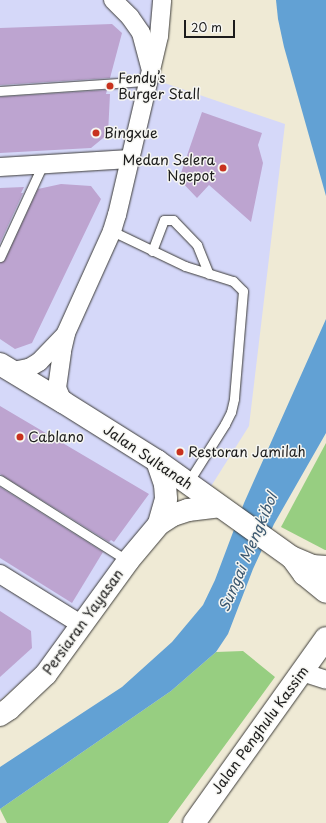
<!DOCTYPE html>
<meta charset="utf-8">
<style>
body{margin:0}
#map{position:relative;width:326px;height:823px;overflow:hidden;background:#efead5;font-family:"Playpen Sans",sans-serif}
div>[style]{position:absolute}
.built>*{inset:0;background:#d5d8f9}
.green>*{inset:0;background:#97ce81}
.water>*{inset:0;background:#62a1d4}
.building>*{inset:0;background:#bda4d0}
.roads{filter:drop-shadow(0 0 1px #3c3b38) drop-shadow(0 0 1px #3c3b38)}
.service>*{height:9px;margin:-4.5px;padding:0 4.5px;transform-origin:4.5px;border-radius:4.5px;background:#fff}
.minor>*{height:18px;margin:-9px;padding:0 9px;transform-origin:9px;border-radius:9px;background:#fff}
.tertiary>*{height:22px;margin:-11px;padding:0 11px;transform-origin:11px;border-radius:11px;background:#fff}
.dots>*{width:11px;height:11px;translate:-50% -50%;box-sizing:border-box;border:2px solid #f6f6f2;border-radius:50%}
span{translate:-50% -50%;white-space:nowrap;text-align:center;line-height:1.15;-webkit-text-stroke:3px #f6f6f2;paint-order:stroke}
.poi-label{font-size:14px;color:#1c1c1c}
.left{translate:0 -50%;text-align:left}
.right{translate:-100% -50%;text-align:right}
.street-label{font-size:14px;color:#1c1c1c}
.water-label{font-size:15px;color:#3c586f;font-style:italic}
.scale{position:absolute;left:184px;top:20px;width:51px;height:18px;box-sizing:border-box;border:2px solid #1c1c1c;border-top:0;padding-left:5px;font-size:12px;line-height:14px;white-space:nowrap;color:#1c1c1c;-webkit-text-stroke:3px #f6f6f2;paint-order:stroke}
</style>
<div id="map">
<div class="built">
<i style="clip-path:polygon(0 0,154px 0,152px 39px,144px 76px,285px 124px,249px 426px,210px 488px,0 354px)"></i>
<i style="clip-path:polygon(0 376px,21px 387px,149px 468px,156px 489px,156px 503px,151px 521px,42px 663px,0 701px)"></i>
</div>
<div class="green">
<i style="clip-path:polygon(326px 443px,326px 550px,325px 550px,281px 527px)"></i>
<i style="clip-path:polygon(243px 651px,275px 677px,168px 823px,7px 823px,0 809px,171px 691px,216px 652px)"></i>
</div>
<div class="water">
<i style="clip-path:polygon(276px 0,326px 0,326px 196px,284px 47px,278px 19px)"></i>
<i style="clip-path:polygon(326px 319px,326px 433px,274px 524px,253px 569px,228px 634px,216px 652px,171px 691px,0 809px,0 767px,122px 687px,172px 642px,203px 605px,215px 580px,244px 503px)"></i>
</div>
<div class="building">
<i style="clip-path:polygon(112px 24px,122px 33px,110px 78px,0 85px,0 28px)"></i>
<i style="clip-path:polygon(107px 90px,106px 94px,110px 94px,108px 134px,91px 148px,0 153px,0 97px)"></i>
<i style="clip-path:polygon(202px 112px,262px 133px,258px 145px,263px 163px,251px 222px,209px 185px,197px 198px,178px 178px,181px 173px)"></i>
<i style="clip-path:polygon(61px 184px,91px 186px,101px 199px,32px 343px,15px 349px,0 339px,0 263px,5px 260px,38px 189px)"></i>
<i style="clip-path:polygon(24px 187px,21px 193px,23px 193px,0 243px,0 188px)"></i>
<i style="clip-path:polygon(0 406px,149px 494px,114px 542px,111px 540px,109px 542px,0 474px)"></i>
<i style="clip-path:polygon(0 487px,103px 552px,72px 603px,0 558px)"></i>
<i style="clip-path:polygon(0 611px,31px 631px,32px 648px,0 677px)"></i>
</div>
<div class="roads">
<div class="service">
<i style="left:0;top:91px;width:148px;rotate:-3.9deg"></i>
<i style="left:112px;top:231px;width:81px;rotate:25.6deg"></i>
<i style="left:185px;top:266px;width:50px;rotate:17.4deg"></i>
<i style="left:233px;top:281px;width:14px;rotate:45deg"></i>
<i style="left:243px;top:291px;width:108px;rotate:94.8deg"></i>
<i style="left:234px;top:399px;width:13px;rotate:103deg"></i>
<i style="left:231px;top:412px;width:13px;rotate:117deg"></i>
<i style="left:225px;top:424px;width:71px;rotate:122.3deg"></i>
<i style="left:152px;top:251px;width:33px;rotate:-69deg"></i>
<i style="left:164px;top:220px;width:9px"></i>
<i style="left:173px;top:220px;width:35px;rotate:46deg"></i>
<i style="left:197px;top:245px;width:31px;rotate:68deg"></i>
<i style="left:0;top:257px;width:102px;rotate:-65.2deg"></i>
<i style="left:0;top:480px;width:151px;rotate:32.3deg"></i>
</div>
<div class="minor">
<i style="left:113px;top:0;width:24px;rotate:45deg"></i>
<i style="left:130px;top:17px;width:19px;rotate:55deg"></i>
<i style="left:141px;top:33px;width:35px;rotate:75deg"></i>
<i style="left:0;top:167px;width:130px;rotate:-3.5deg"></i>
<i style="left:13px;top:371px;width:16px;rotate:-11deg"></i>
<i style="left:29px;top:368px;width:12px;rotate:-31deg"></i>
<i style="left:39px;top:362px;width:36px;rotate:-46deg"></i>
<i style="left:63px;top:402px;width:15px;rotate:-113deg"></i>
<i style="left:57px;top:388px;width:37px;rotate:-82deg"></i>
<i style="left:62px;top:351px;width:18px;rotate:-77deg"></i>
<i style="left:66px;top:333px;width:112px;rotate:-65.7deg"></i>
<i style="left:112px;top:231px;width:17px;rotate:-73deg"></i>
<i style="left:117px;top:215px;width:184px;rotate:-76.8deg"></i>
<i style="left:159px;top:36px;width:36px;rotate:-85deg"></i>
<i style="left:0;top:574px;width:97px;rotate:31.9deg"></i>
<i style="left:302px;top:672px;width:25px;rotate:18deg"></i>
</div>
<div class="tertiary">
<i style="left:0;top:364px;width:74px;rotate:31.1deg"></i>
<i style="left:63px;top:402px;width:111px;rotate:32.1deg"></i>
<i style="left:157px;top:461px;width:165px;rotate:35.6deg"></i>
<i style="left:291px;top:557px;width:23px;rotate:23deg"></i>
<i style="left:312px;top:566px;width:14px;rotate:4deg"></i>
<i style="left:157px;top:461px;width:24px;rotate:71deg"></i>
<i style="left:165px;top:484px;width:15px;rotate:86deg"></i>
<i style="left:166px;top:499px;width:26px;rotate:106deg"></i>
<i style="left:293px;top:559px;width:19px;rotate:54deg"></i>
<i style="left:304px;top:574px;width:28px;rotate:39deg"></i>
<i style="left:0;top:715px;width:11px;rotate:-34deg"></i>
<i style="left:9px;top:709px;width:51px;rotate:-43.4deg"></i>
<i style="left:46px;top:674px;width:140px;rotate:-54deg"></i>
<i style="left:128px;top:561px;width:48px;rotate:-50deg"></i>
<i style="left:159px;top:524px;width:17px;rotate:-33deg"></i>
<i style="left:173px;top:515px;width:16px;rotate:-18deg"></i>
<i style="left:188px;top:510px;width:31px;rotate:-7deg"></i>
<i style="left:194px;top:823px;width:227px;rotate:-54.5deg"></i>
</div>
</div>
<div class="dots">
<i style="left:110px;top:86px;background:#c8321e"></i>
<i style="left:96px;top:133px;background:#c8321e"></i>
<i style="left:223px;top:168px;background:#c8321e"></i>
<i style="left:20px;top:437px;background:#c8321e"></i>
<i style="left:180px;top:452px;background:#c8321e"></i>
</div>
<div class="poi-label">
<span class="left" style="left:118px;top:86px">Fendy’s<br>Burger Stall</span>
<span class="left" style="left:104px;top:133px">Bingxue</span>
<span class="right" style="left:215px;top:168px">Medan Selera<br>Ngepot</span>
<span class="left" style="left:28px;top:437px">Cablano</span>
<span class="left" style="left:188px;top:452px">Restoran Jamilah</span>
</div>
<div class="street-label">
<span style="left:148px;top:457px;rotate:34deg">Jalan Sultanah</span>
<span style="left:83px;top:622px;rotate:-54deg">Persiaran Yayasan</span>
<span style="left:260px;top:730px;rotate:-54deg">Jalan Penghulu Kassim</span>
</div>
<div class="water-label">
<span style="left:247px;top:552px;rotate:-67deg">Sungai Mengkibol</span>
</div>
<div class="scale">20 m</div>
</div>
